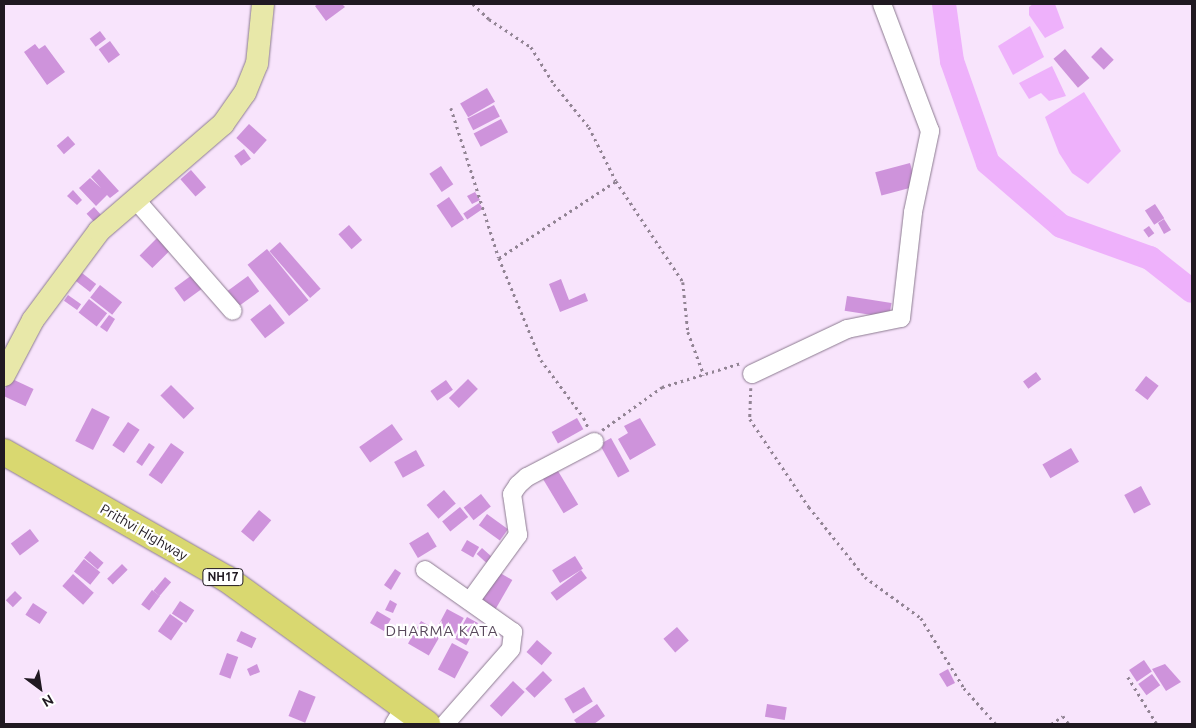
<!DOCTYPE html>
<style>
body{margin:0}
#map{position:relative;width:1196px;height:728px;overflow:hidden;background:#f8e4fc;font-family:Ubuntu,sans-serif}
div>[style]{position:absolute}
.water>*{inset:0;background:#eeb1fb}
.river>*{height:24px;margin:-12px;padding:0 12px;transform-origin:12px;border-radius:12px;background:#eeb1fb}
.building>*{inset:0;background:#ce93db;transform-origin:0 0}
.path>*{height:2.5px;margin-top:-1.25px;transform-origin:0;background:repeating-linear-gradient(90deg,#928494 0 2.5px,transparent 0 6.5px)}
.roads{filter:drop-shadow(0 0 1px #8c7b90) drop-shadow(0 0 1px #8c7b90)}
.minor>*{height:18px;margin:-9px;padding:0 9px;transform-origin:9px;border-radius:9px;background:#fff}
.major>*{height:22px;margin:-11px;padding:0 11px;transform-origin:11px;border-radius:11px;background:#e8e8a9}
.highway>*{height:26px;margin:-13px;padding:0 13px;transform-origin:13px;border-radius:13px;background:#d9d870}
span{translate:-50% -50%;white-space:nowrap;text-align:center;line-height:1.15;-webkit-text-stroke:4.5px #fff;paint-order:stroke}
.shield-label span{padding:1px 4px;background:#fff;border:1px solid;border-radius:4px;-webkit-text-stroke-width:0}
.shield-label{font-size:12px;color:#201921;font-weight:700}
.street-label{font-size:14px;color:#201921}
.neighbourhood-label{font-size:15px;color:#59495c;letter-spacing:1px}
.frame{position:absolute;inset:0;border:5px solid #201921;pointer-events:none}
.north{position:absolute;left:15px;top:663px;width:50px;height:50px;-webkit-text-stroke:4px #fff;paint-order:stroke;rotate:149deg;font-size:14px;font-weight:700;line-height:20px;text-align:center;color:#201921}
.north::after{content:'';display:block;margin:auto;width:18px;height:22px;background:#201921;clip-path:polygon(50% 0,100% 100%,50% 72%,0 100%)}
</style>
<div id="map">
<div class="water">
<i style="clip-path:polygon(1033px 4px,1055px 4px,1064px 28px,1045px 38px,1029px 15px,1029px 7px)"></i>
<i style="clip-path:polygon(1030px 26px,1044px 57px,1013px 75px,998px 46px)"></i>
<i style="clip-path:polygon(1052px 66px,1066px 96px,1049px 101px,1041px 93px,1029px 99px,1019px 83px)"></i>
<i style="clip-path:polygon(1084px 92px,1121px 151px,1088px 184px,1072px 173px,1059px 153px,1045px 117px)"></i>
</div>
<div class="river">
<i style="left:944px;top:4px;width:58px;rotate:82deg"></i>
<i style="left:952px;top:61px;width:108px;rotate:70.6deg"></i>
<i style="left:988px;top:163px;width:96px;rotate:40.8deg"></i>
<i style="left:1061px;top:226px;width:95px;rotate:19.8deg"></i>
<i style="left:1150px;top:258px;width:53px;rotate:38.2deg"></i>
</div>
<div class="building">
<i style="clip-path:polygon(318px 4px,342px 4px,345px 7px,326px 21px,315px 6px)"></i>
<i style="left:100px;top:31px;width:10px;height:13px;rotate:53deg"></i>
<i style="left:110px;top:41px;width:17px;height:14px;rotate:54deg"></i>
<i style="clip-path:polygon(35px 44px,39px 49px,45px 45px,65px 72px,47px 85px,24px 52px)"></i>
<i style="left:1101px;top:47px;width:18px;height:14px;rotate:45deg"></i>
<i style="left:1065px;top:49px;width:38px;height:15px;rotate:50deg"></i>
<i style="left:487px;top:88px;width:16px;height:31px;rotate:60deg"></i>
<i style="left:494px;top:105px;width:13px;height:30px;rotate:63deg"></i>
<i style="left:501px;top:119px;width:15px;height:31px;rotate:62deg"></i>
<i style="left:249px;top:124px;width:24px;height:19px;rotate:42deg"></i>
<i style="left:68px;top:136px;width:11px;height:15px;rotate:49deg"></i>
<i style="left:244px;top:149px;width:12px;height:12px;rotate:55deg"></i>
<i style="left:910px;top:163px;width:24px;height:36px;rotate:75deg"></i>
<i style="left:441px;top:166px;width:22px;height:14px;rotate:56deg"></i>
<i style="clip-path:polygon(99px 169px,119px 191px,110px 198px,107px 195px,96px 206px,79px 188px,90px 178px,101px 188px,91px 177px)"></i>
<i style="left:191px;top:170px;width:23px;height:14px;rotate:49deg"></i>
<i style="clip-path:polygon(73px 190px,82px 200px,77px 205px,67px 196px)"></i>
<i style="clip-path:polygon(475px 192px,480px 200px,472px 204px,467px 196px)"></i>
<i style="left:449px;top:197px;width:27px;height:15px;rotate:56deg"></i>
<i style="left:479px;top:203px;width:7px;height:19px;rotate:56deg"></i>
<i style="left:1155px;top:204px;width:17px;height:12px;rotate:57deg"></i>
<i style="left:94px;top:207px;width:12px;height:10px;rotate:48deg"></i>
<i style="clip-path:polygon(1164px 219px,1171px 230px,1164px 234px,1158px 223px)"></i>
<i style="left:349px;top:225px;width:20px;height:14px;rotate:49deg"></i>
<i style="left:1149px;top:226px;width:9px;height:7px;rotate:54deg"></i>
<i style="left:158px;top:237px;width:18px;height:26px;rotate:45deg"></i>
<i style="left:280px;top:242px;width:62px;height:14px;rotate:49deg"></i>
<i style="left:267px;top:249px;width:66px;height:25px;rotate:51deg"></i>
<i style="left:82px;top:273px;width:18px;height:10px;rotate:38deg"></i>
<i style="left:192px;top:275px;width:17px;height:22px;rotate:54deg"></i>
<i style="left:248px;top:276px;width:19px;height:25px;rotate:54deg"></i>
<i style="clip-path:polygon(561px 279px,569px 300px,585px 293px,588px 301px,560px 312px,549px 284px)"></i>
<i style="left:100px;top:285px;width:28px;height:16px;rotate:38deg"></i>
<i style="left:68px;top:295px;width:16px;height:7px;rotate:35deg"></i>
<i style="left:847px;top:296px;width:45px;height:15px;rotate:9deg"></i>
<i style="left:89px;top:299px;width:23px;height:17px;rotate:38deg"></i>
<i style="left:270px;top:304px;width:24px;height:25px;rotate:52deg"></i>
<i style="clip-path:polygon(109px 315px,115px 319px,107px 332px,100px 327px)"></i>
<i style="left:1036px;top:372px;width:9px;height:16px;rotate:54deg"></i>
<i style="left:1146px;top:376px;width:16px;height:18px;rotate:38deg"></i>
<i style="left:10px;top:378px;width:26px;height:19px;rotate:25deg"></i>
<i style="left:468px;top:379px;width:14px;height:27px;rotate:45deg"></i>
<i style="left:446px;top:380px;width:12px;height:19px;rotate:55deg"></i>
<i style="left:171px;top:385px;width:33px;height:15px;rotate:45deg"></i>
<i style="left:92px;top:408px;width:20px;height:37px;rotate:27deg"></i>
<i style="left:577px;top:418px;width:13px;height:29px;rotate:61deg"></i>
<i style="clip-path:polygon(640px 418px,656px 445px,630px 460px,618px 439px,628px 433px,624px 426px)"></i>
<i style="left:128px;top:422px;width:14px;height:28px;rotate:34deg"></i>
<i style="left:392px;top:424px;width:19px;height:40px;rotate:55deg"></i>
<i style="left:611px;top:438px;width:38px;height:13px;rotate:61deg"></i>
<i style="left:149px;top:443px;width:7px;height:23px;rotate:34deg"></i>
<i style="left:171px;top:443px;width:16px;height:39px;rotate:35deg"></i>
<i style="left:1071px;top:448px;width:16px;height:33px;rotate:60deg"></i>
<i style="left:416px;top:450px;width:18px;height:25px;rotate:61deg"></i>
<i style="left:555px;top:466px;width:45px;height:17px;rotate:59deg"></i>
<i style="left:1141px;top:486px;width:21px;height:19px;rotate:62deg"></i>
<i style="left:444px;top:490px;width:18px;height:23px;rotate:49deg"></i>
<i style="left:481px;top:494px;width:16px;height:22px;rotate:52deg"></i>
<i style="left:460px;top:507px;width:13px;height:23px;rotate:51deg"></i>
<i style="left:259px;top:510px;width:16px;height:28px;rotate:40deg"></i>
<i style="left:487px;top:514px;width:26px;height:14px;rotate:36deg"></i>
<i style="left:30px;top:529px;width:15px;height:24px;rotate:53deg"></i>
<i style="left:428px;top:532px;width:17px;height:22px;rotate:59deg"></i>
<i style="left:467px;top:540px;width:14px;height:12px;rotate:30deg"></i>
<i style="left:482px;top:548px;width:13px;height:8px;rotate:42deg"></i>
<i style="left:90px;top:551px;width:18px;height:9px;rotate:41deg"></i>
<i style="left:575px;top:556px;width:15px;height:27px;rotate:58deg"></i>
<i style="left:84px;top:559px;width:21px;height:16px;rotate:39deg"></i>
<i style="left:122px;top:564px;width:8px;height:21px;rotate:45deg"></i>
<i style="clip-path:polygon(395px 569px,401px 573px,391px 590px,384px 585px)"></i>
<i style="left:495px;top:570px;width:20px;height:34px;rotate:30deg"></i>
<i style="left:581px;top:570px;width:10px;height:38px;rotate:53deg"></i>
<i style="left:73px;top:574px;width:28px;height:16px;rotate:42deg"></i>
<i style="left:165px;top:577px;width:8px;height:18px;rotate:40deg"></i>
<i style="left:152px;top:590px;width:10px;height:18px;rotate:37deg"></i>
<i style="left:15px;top:591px;width:10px;height:13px;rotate:45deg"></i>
<i style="clip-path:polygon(390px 600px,397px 604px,393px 613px,385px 610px)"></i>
<i style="left:180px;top:601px;width:17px;height:15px;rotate:33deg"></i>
<i style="left:33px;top:603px;width:17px;height:14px;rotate:33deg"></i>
<i style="left:447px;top:609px;width:19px;height:21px;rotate:28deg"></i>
<i style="left:377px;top:611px;width:16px;height:14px;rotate:30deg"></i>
<i style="left:170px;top:614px;width:16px;height:21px;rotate:35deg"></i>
<i style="left:467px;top:617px;width:13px;height:25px;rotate:29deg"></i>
<i style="left:421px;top:621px;width:24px;height:26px;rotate:30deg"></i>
<i style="left:677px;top:627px;width:18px;height:18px;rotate:49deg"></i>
<i style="left:241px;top:631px;width:17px;height:11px;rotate:25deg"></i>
<i style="left:537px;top:640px;width:20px;height:16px;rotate:41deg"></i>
<i style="left:452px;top:643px;width:19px;height:30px;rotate:28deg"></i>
<i style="left:227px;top:653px;width:12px;height:23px;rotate:20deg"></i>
<i style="left:1144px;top:660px;width:14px;height:18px;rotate:56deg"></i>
<i style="clip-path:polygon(257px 664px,260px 672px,250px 676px,247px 669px)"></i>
<i style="clip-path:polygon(1165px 664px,1181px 682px,1166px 691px,1152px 669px)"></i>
<i style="clip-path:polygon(948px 669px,955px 683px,947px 687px,939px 674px)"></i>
<i style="left:543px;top:671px;width:13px;height:25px;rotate:45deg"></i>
<i style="left:1152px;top:674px;width:14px;height:17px;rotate:54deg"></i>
<i style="left:513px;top:681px;width:16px;height:34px;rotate:43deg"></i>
<i style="left:584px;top:687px;width:17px;height:23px;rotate:59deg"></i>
<i style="left:299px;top:690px;width:18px;height:28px;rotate:22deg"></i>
<i style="clip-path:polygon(597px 704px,605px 716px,594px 724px,577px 724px,574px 720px)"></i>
<i style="left:767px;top:704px;width:20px;height:13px;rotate:9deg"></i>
</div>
<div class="path">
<i style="left:473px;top:4px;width:22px;rotate:43deg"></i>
<i style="left:489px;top:19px;width:50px;rotate:33.7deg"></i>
<i style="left:531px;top:47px;width:44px;rotate:58.1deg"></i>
<i style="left:554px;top:84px;width:55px;rotate:50.9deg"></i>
<i style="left:589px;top:127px;width:60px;rotate:63.4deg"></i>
<i style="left:616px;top:181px;width:121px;rotate:56.4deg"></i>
<i style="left:683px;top:282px;width:50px;rotate:84.3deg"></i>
<i style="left:688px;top:332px;width:46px;rotate:69.6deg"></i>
<i style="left:451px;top:108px;width:157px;rotate:72.3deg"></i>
<i style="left:499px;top:258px;width:110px;rotate:67.6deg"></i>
<i style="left:541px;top:360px;width:72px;rotate:53.4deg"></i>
<i style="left:584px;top:418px;width:12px;rotate:66deg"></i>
<i style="left:499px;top:258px;width:140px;rotate:-33.3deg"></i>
<i style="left:751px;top:388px;width:31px;rotate:92deg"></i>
<i style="left:750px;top:419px;width:106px;rotate:56.2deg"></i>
<i style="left:809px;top:507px;width:90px;rotate:51.3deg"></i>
<i style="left:865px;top:577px;width:69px;rotate:36.2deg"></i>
<i style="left:921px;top:618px;width:82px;rotate:58.4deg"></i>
<i style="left:964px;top:688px;width:48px;rotate:48.4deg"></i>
<i style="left:602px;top:430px;width:74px;rotate:-35.6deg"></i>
<i style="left:662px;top:387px;width:83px;rotate:-16.9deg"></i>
<i style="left:1128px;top:677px;width:55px;rotate:58.3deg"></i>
<i style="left:1051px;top:724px;width:14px;rotate:-34deg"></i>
<i style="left:1063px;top:716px;width:10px;rotate:53deg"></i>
</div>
<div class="roads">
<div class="minor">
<i style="left:136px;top:200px;width:147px;rotate:48.9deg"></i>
<i style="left:752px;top:374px;width:105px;rotate:-25.3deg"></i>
<i style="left:847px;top:329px;width:55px;rotate:-11.5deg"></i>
<i style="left:901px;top:318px;width:107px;rotate:-83.5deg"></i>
<i style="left:913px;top:212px;width:83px;rotate:-78.1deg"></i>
<i style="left:930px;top:131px;width:136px;rotate:-110.7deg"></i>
<i style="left:425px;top:570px;width:108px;rotate:35.2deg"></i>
<i style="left:513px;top:632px;width:17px;rotate:97deg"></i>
<i style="left:511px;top:649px;width:100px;rotate:131.3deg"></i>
<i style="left:470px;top:601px;width:82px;rotate:-54deg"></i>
<i style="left:518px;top:535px;width:41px;rotate:-98.3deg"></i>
<i style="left:512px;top:494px;width:11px;rotate:-56deg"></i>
<i style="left:518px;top:485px;width:12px;rotate:-42deg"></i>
<i style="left:527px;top:477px;width:76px;rotate:-27.6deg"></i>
<i style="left:394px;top:724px;width:19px;rotate:-58deg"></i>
</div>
<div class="major">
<i style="left:4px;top:375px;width:62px;rotate:-62.2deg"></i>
<i style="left:33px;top:320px;width:111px;rotate:-53.4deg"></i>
<i style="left:99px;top:231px;width:164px;rotate:-40.8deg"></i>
<i style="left:223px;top:124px;width:38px;rotate:-55deg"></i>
<i style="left:245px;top:93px;width:31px;rotate:-68deg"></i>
<i style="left:257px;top:64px;width:60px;rotate:-84.3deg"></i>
</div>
<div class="highway">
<i style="left:4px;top:452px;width:257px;rotate:29.7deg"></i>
<i style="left:227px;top:579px;width:247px;rotate:35.9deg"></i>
</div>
</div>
<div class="shield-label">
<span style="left:223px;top:577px">NH17</span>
</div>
<div class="street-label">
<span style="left:144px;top:532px;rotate:30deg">Prithvi Highway</span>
</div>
<div class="neighbourhood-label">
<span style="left:442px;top:631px">DHARMA KATA</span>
</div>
<div class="frame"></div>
<div class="north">N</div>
</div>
